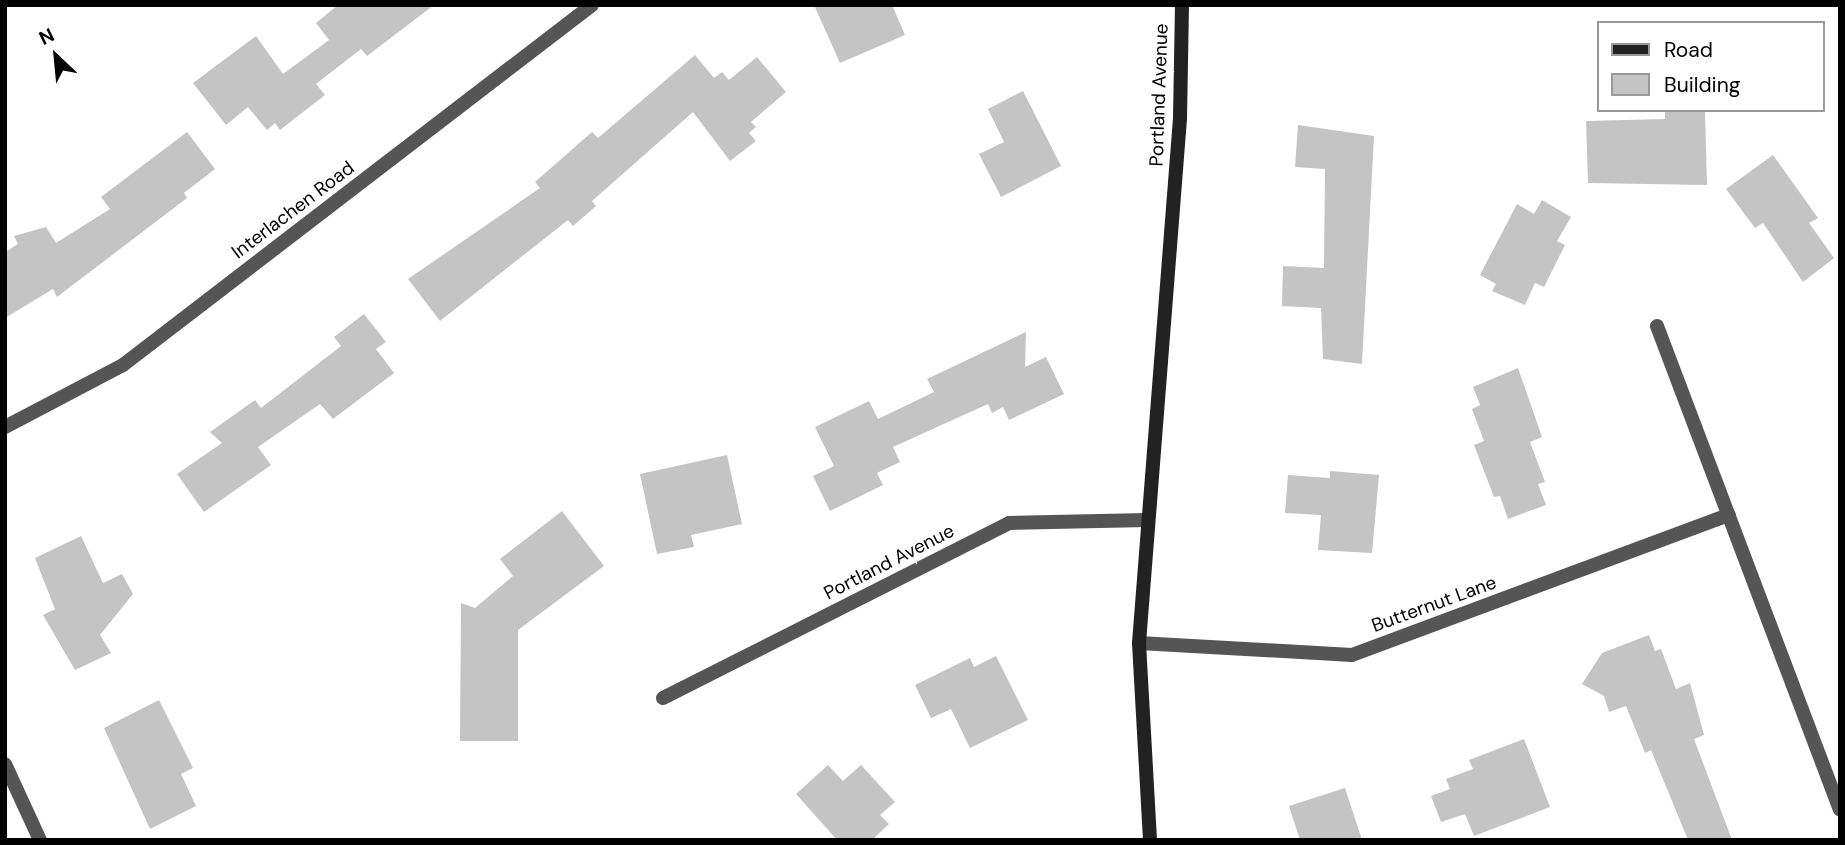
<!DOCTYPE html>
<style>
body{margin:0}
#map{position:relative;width:1845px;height:845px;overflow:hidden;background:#fff;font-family:"DM Sans",sans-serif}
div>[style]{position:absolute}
.building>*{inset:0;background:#c4c4c4}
.lane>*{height:14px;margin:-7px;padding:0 7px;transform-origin:7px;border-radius:7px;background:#555}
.street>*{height:14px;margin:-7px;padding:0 7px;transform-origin:7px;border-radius:7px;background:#555}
.secondary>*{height:14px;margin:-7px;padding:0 7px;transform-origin:7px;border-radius:7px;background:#222}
span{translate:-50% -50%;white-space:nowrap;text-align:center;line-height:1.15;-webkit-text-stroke:7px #fff;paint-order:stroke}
.street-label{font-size:19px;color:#000}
.frame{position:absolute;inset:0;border:7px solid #000;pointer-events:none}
.legend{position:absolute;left:1597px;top:21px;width:228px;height:91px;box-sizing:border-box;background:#fff;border:2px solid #999;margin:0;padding:9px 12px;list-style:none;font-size:21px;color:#000}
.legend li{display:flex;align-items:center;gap:14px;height:35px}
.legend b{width:35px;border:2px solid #999}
.north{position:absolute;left:21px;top:21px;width:70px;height:70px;-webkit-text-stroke:5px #fff;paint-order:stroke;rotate:334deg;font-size:19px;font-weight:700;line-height:28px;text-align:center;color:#000}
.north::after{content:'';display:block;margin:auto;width:24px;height:32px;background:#000;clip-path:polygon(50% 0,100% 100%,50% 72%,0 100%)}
</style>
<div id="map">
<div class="building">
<i style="clip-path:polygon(338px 5px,434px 5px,367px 56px,361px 49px,316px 84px,325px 95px,280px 130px,275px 123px,267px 130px,248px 107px,226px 125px,193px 83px,256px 36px,283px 74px,329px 40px,316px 23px)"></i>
<i style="clip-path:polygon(814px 5px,892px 5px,905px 35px,840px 63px)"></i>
<i style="clip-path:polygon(695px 55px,714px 78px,722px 72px,729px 80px,757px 57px,786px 92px,751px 122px,756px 127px,749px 133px,756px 141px,730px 161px,693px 112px,592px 201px,596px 206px,573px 226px,568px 220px,440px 321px,408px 279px,540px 188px,535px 182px,592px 132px,598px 138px)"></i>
<i style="clip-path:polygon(1023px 91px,1061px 166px,1001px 197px,979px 154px,1004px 142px,988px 109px)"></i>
<i style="clip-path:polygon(1665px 110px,1705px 110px,1707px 185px,1588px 183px,1586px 121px,1665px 119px)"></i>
<i style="clip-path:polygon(1298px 125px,1374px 136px,1362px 364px,1323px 359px,1321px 308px,1282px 306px,1283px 266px,1324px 268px,1325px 169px,1295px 167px)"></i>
<i style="clip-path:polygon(187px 132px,215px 169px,184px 193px,187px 198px,57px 297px,53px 289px,5px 318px,5px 252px,18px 244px,14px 236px,46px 227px,56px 243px,110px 209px,101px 197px)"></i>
<i style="clip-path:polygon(1773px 155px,1818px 218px,1809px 223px,1834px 258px,1803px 282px,1763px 223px,1755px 228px,1726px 189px)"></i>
<i style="clip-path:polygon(1542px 200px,1571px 217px,1557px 241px,1565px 245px,1544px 287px,1535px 283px,1525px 305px,1492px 291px,1496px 284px,1480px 275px,1517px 204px,1534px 214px)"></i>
<i style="clip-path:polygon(364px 314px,386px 342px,376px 349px,394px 373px,333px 419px,320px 404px,258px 447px,271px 465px,204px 512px,177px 474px,222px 443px,210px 432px,255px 400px,261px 408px,341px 346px,334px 337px)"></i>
<i style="clip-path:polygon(1026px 332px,1025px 367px,1046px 357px,1064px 394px,1009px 420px,1003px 407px,992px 413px,988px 404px,893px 447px,900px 462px,877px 473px,883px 485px,830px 511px,813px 476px,834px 466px,815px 427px,869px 401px,878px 419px,934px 392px,927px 379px)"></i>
<i style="clip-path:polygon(1518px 368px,1542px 437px,1530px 442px,1545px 482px,1538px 484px,1546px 505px,1508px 519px,1500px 496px,1494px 497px,1474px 445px,1484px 441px,1472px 409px,1480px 405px,1473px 387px)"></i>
<i style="clip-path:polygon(727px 455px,742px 524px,691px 535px,694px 547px,657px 554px,640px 474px)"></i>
<i style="clip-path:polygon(1330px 471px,1379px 475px,1372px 553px,1318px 550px,1321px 515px,1285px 513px,1288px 475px,1330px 478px)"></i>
<i style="clip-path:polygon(562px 511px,604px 566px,518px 630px,518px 741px,460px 741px,461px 603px,475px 608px,513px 576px,500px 559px)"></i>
<i style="clip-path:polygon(81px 536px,103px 583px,122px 574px,133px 594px,100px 635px,111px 653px,75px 670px,43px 615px,55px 609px,35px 558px)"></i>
<i style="clip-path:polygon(1649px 635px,1655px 651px,1661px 649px,1676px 689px,1690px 683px,1704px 735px,1694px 739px,1732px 840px,1688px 840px,1651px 750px,1645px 753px,1626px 706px,1609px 712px,1604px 696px,1582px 684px,1602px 653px)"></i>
<i style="clip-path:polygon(996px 656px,1028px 720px,970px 748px,951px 709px,931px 718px,915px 685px,970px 658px,974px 667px)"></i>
<i style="clip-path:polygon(159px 700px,193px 768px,181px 774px,196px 806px,150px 829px,104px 728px)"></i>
<i style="clip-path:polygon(1524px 739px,1550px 807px,1474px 836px,1465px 814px,1441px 822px,1431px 796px,1450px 789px,1446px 779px,1473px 769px,1469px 760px)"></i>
<i style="clip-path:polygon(828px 765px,843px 781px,861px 765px,895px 802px,880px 815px,889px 824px,872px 840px,837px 840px,796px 794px)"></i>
<i style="clip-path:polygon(1345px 788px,1362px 840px,1300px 840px,1289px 806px)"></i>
</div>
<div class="lane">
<i style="left:663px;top:698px;width:388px;rotate:-26.8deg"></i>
<i style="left:1009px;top:523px;width:139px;rotate:-1.2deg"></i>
</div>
<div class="street">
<i style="left:1657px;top:326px;width:517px;rotate:69.29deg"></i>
<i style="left:5px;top:427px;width:133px;rotate:-27.7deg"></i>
<i style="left:123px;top:365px;width:591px;rotate:-37.51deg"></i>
<i style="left:1139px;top:643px;width:213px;rotate:3.2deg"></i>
<i style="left:1352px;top:655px;width:402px;rotate:-20.4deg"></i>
<i style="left:5px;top:764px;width:84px;rotate:65.3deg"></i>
</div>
<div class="secondary">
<i style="left:1150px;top:840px;width:197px;rotate:-93.2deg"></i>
<i style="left:1139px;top:643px;width:526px;rotate:-85.53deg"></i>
<i style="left:1180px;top:119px;width:114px;rotate:-89deg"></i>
</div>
<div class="street-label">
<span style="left:1159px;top:95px;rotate:-88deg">Portland Avenue</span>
<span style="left:293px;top:210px;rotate:-37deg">Interlachen Road</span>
<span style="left:889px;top:562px;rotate:-27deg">Portland Avenue</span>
<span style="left:1434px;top:604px;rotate:-20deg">Butternut Lane</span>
</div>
<div class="frame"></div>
<ul class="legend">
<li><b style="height:9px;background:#222"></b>Road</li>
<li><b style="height:19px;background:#c4c4c4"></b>Building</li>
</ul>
<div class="north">N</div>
</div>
